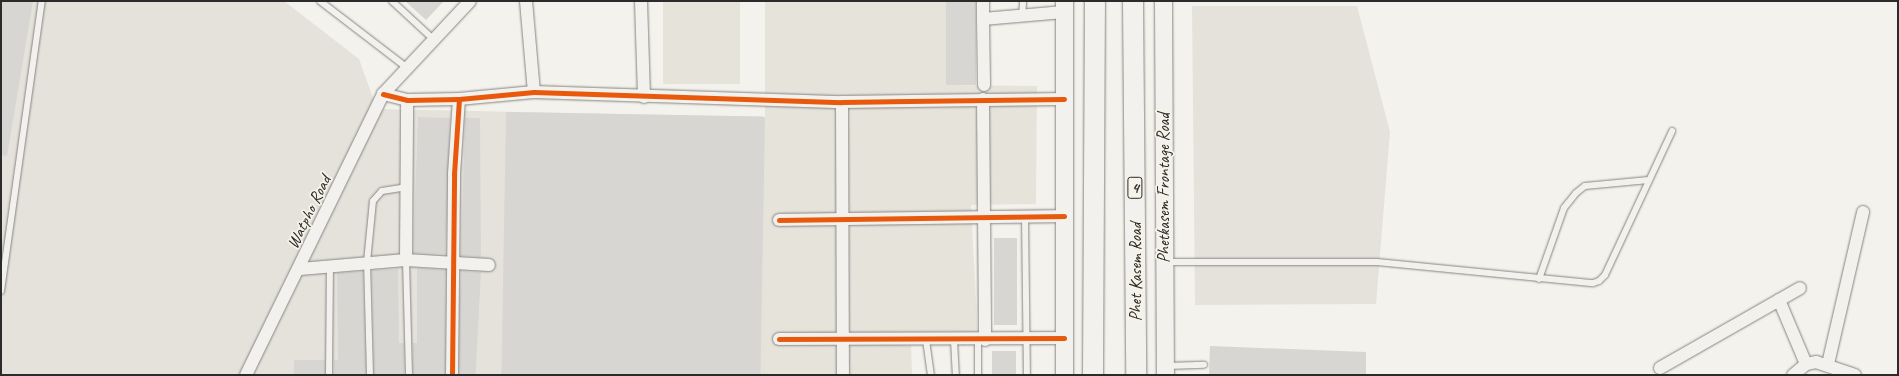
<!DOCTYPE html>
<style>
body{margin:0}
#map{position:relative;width:1899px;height:376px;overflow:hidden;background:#f4f2ec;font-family:Caveat,sans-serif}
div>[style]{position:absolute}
.built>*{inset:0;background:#e5e2db}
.green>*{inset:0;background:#e6e3da;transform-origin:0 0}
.building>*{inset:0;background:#d7d6d2;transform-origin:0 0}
.roads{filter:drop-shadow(0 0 1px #858582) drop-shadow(0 0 1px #858582)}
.service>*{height:6px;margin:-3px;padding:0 3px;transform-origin:3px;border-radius:3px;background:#f2f1ed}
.minor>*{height:12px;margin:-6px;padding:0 6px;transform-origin:6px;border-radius:6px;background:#f2f1ed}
.secondary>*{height:17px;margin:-8.5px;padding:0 8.5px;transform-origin:8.5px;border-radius:8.5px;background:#f2f1ed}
.trunk>*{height:20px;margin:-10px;padding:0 10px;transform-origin:10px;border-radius:10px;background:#f2f1ed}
.cycleway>*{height:5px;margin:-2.5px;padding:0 2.5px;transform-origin:2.5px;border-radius:2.5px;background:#e8590c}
span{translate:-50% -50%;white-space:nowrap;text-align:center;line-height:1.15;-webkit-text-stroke:3.5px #f7f3e8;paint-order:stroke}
.shield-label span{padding:1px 3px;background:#f7f3e8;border:1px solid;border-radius:3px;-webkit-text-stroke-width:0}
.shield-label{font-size:16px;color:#2b2b2b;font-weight:700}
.street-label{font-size:17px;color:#2b2b2b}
.frame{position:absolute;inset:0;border:2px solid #2b2b2b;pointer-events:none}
</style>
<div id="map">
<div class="built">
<i style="clip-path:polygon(1px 1px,284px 1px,359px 59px,377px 109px,765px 117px,765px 375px,1px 375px)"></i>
<i style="clip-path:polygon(1192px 6px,1357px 6px,1390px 132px,1376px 304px,1195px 305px)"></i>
</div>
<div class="green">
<i style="left:663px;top:1px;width:77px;height:83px"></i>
<i style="clip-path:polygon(765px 1px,946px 1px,946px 85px,1037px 86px,1036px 204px,971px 205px,978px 340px,911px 340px,912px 375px,765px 375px)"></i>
</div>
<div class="building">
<i style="clip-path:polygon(1px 1px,33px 1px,7px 156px,1px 155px)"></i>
<i style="clip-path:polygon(405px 1px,444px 1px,426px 20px)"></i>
<i style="left:946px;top:1px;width:30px;height:84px"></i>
<i style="left:506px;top:112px;width:259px;height:263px;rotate:1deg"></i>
<i style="left:418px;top:117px;width:32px;height:136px;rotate:2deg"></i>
<i style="clip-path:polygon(465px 118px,480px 118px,481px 257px,461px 256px)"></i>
<i style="left:994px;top:238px;width:23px;height:87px"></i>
<i style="clip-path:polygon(417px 268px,446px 270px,445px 375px,413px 375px,413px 343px,417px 343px)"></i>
<i style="clip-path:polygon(398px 269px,399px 343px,404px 343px,404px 375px,374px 375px,372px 270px)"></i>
<i style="clip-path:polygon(363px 271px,366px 375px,334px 375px,334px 360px,338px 360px,337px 273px)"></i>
<i style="left:461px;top:271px;width:20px;height:104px;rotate:3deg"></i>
<i style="clip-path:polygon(1210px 346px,1366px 352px,1366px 375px,1209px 375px)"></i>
<i style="left:1016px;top:351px;width:24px;height:24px;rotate:90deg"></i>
<i style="left:294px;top:360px;width:31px;height:15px"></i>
</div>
<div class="roads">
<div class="service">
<i style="left:320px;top:1px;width:108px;rotate:37.5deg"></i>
<i style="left:392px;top:1px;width:56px;rotate:42.8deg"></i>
<i style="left:1022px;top:17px;width:16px;rotate:-86deg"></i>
<i style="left:1025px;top:217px;width:158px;rotate:89.3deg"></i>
<i style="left:406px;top:260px;width:115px;rotate:88.5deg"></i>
<i style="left:1165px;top:262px;width:212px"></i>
<i style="left:1377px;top:262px;width:217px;rotate:5.6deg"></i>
<i style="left:1593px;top:283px;width:6px;rotate:-18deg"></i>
<i style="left:1599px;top:281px;width:8px;rotate:-45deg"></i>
<i style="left:1605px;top:275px;width:159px;rotate:-65deg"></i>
<i style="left:1539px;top:279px;width:75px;rotate:-70.6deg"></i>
<i style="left:1564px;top:208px;width:19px;rotate:-51deg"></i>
<i style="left:1576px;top:193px;width:11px;rotate:-38deg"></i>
<i style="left:1585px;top:186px;width:64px;rotate:-5.4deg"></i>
<i style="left:1px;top:291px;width:293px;rotate:-82deg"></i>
<i style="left:926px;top:340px;width:35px;rotate:82deg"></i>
<i style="left:954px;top:340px;width:35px;rotate:87deg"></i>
<i style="left:1167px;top:366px;width:37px;rotate:-2deg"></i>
<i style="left:329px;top:375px;width:107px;rotate:-89.5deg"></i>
<i style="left:370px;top:375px;width:113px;rotate:-91.5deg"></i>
<i style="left:367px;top:262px;width:61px;rotate:-84.4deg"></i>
<i style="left:373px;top:201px;width:13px;rotate:-48deg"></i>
<i style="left:382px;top:191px;width:24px;rotate:-9deg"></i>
<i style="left:978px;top:375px;width:35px;rotate:-90deg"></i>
</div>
<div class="minor">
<i style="left:526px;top:1px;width:91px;rotate:85deg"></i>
<i style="left:641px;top:1px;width:96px;rotate:88.2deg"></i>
<i style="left:983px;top:1px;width:18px;rotate:90deg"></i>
<i style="left:983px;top:19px;width:81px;rotate:-4.9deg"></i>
<i style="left:983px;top:19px;width:66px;rotate:89.1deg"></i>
<i style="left:383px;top:94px;width:25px;rotate:14deg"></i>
<i style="left:407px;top:100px;width:52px;rotate:-1.1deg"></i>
<i style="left:459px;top:99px;width:75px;rotate:-5.3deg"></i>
<i style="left:534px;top:92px;width:308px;rotate:1.9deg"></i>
<i style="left:842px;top:102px;width:222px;rotate:-0.8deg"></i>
<i style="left:983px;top:99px;width:241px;rotate:89.5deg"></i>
<i style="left:842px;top:102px;width:273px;rotate:89.8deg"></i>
<i style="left:779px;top:220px;width:285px;rotate:-0.8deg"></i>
<i style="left:406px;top:260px;width:160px;rotate:-89.6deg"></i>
<i style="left:300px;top:269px;width:106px;rotate:-4.9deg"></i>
<i style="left:406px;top:260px;width:83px;rotate:3.4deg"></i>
<i style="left:1779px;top:300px;width:69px;rotate:67.1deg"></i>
<i style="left:779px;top:339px;width:285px;rotate:-0.2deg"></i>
<i style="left:1828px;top:364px;width:156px;rotate:-77deg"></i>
<i style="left:1660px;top:368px;width:161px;rotate:-29.7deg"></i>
<i style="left:246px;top:375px;width:313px;rotate:-64deg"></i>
<i style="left:383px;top:94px;width:127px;rotate:-46.9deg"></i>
<i style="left:452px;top:375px;width:201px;rotate:-89.4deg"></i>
<i style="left:454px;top:174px;width:75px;rotate:-86.2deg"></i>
<i style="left:1793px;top:375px;width:17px;rotate:-40deg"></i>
<i style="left:1806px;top:364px;width:10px;rotate:-11deg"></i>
<i style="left:1816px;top:362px;width:41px;rotate:18.4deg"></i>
</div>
<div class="secondary">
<i style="left:1163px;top:1px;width:374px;rotate:89.7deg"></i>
<i style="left:1064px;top:375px;width:374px;rotate:-90deg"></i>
</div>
<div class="trunk">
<i style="left:1133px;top:1px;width:374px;rotate:89.5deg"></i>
<i style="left:1093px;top:375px;width:374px;rotate:-89.7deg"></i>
</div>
</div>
<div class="cycleway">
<i style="left:383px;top:94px;width:25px;rotate:14deg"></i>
<i style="left:407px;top:100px;width:52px;rotate:-1.1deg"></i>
<i style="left:459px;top:99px;width:75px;rotate:-5.3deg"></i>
<i style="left:534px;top:92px;width:308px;rotate:1.9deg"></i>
<i style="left:842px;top:102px;width:222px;rotate:-0.8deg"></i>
<i style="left:779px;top:220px;width:285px;rotate:-0.8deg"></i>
<i style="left:779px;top:339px;width:285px;rotate:-0.2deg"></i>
<i style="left:452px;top:375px;width:201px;rotate:-89.4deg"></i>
<i style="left:454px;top:174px;width:75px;rotate:-86.2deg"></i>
</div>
<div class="shield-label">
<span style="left:1135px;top:188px">4</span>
</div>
<div class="street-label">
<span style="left:1164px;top:188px;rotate:-90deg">Phetkasem Frontage Road</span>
<span style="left:309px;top:212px;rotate:-64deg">Watpho Road</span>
<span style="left:1136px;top:272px;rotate:-90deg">Phet Kasem Road</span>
</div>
<div class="frame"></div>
</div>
